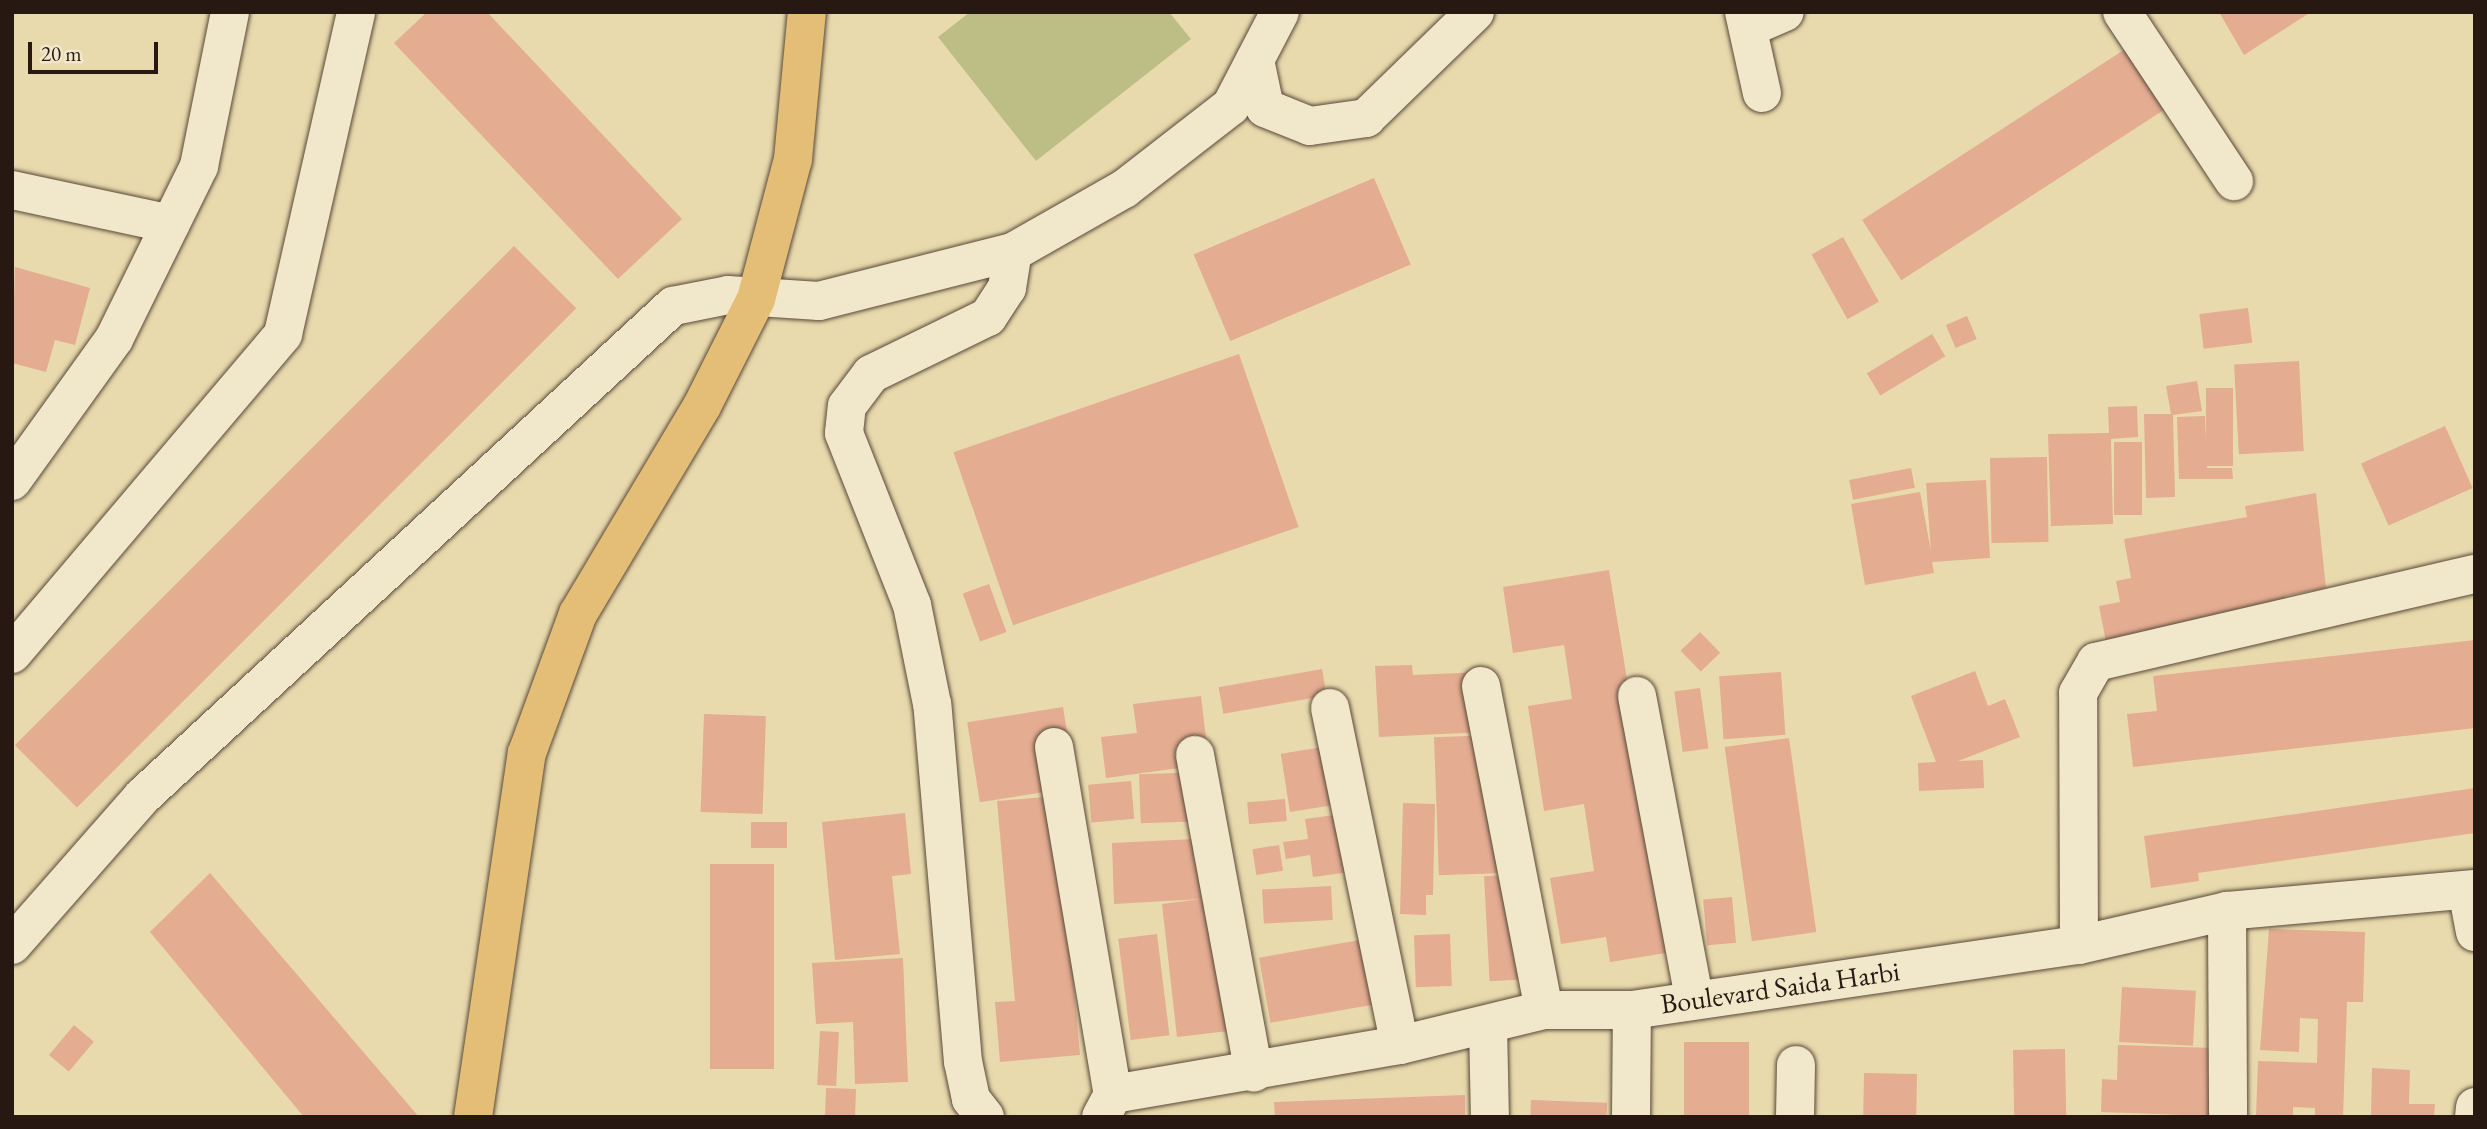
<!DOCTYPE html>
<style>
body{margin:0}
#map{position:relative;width:2487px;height:1129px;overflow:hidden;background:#e9daad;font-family:"EB Garamond",serif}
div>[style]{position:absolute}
.green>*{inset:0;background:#bcbe86}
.building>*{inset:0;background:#e4ac91;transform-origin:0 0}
.roads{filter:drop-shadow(0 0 2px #584939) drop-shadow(0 0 2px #584939)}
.minor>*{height:38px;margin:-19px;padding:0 19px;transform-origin:19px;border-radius:19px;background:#f1e7ca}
.major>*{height:38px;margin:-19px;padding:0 19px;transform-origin:19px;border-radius:19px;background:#e4bd76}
span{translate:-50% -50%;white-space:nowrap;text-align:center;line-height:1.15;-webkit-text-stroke:5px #f1e7ca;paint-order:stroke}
.street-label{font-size:28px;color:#271912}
.frame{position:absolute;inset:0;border:14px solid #271912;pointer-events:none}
.scale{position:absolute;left:28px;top:42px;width:130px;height:32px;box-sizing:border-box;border:4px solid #271912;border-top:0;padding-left:9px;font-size:21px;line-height:24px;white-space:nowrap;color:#271912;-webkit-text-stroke:5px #f1e7ca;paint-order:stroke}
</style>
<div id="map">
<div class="green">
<i style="clip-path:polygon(970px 12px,1169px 12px,1191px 39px,1036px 161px,938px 37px)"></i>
</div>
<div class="building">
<i style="clip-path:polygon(427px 12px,487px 12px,682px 219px,618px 279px,394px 43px)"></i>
<i style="clip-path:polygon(2219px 12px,2311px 12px,2244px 55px)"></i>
<i style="left:2133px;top:44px;width:72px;height:323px;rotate:57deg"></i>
<i style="left:1374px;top:178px;width:94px;height:196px;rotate:67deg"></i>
<i style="left:1843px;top:237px;width:74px;height:36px;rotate:61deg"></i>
<i style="left:514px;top:246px;width:88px;height:706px;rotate:45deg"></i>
<i style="clip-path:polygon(15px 267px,90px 288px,75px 345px,55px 340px,46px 372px,12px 363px)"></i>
<i style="left:2248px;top:308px;width:35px;height:49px;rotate:83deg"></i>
<i style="left:1967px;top:316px;width:25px;height:23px;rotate:67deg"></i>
<i style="left:1932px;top:334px;width:26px;height:76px;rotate:59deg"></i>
<i style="left:1239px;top:354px;width:183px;height:302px;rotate:71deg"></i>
<i style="left:2299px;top:361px;width:90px;height:65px;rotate:87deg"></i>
<i style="clip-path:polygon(2197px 381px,2202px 411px,2173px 415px,2175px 497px,2146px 498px,2144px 414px,2171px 414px,2166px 386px)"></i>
<i style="left:2206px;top:388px;width:27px;height:78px"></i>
<i style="clip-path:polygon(2137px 406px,2138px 437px,2111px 439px,2113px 524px,2051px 526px,2048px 434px,2109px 433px,2108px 407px)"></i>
<i style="clip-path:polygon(2205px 416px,2207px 468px,2232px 468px,2233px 479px,2179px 479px,2177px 417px)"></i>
<i style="left:2445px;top:426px;width:68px;height:92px;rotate:66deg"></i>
<i style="left:2114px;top:442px;width:28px;height:73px"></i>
<i style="left:2047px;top:457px;width:85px;height:57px;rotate:89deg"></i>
<i style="left:1911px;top:468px;width:20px;height:63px;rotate:79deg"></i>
<i style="clip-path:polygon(1986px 480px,1990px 558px,1932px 562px,1934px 573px,1865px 585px,1851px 504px,1920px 492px,1931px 551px,1926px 483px)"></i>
<i style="clip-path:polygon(2316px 493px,2326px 588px,2285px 596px,2288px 609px,2106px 642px,2099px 606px,2120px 602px,2116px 581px,2131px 578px,2124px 539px,2247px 517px,2245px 506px)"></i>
<i style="clip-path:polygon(1609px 570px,1672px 952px,1610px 962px,1606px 937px,1561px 944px,1550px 878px,1594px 871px,1584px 804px,1544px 811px,1528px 706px,1572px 699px,1564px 645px,1513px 653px,1503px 587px)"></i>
<i style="left:989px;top:584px;width:51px;height:28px;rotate:70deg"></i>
<i style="left:1700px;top:632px;width:29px;height:27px;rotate:46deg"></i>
<i style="clip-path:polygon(2475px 640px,2475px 728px,2133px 767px,2127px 714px,2157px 711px,2153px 676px)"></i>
<i style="clip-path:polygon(1412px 665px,1413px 675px,1483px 672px,1485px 732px,1379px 737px,1375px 666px)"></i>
<i style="left:1322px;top:669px;width:27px;height:105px;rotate:80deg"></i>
<i style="clip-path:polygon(1975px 671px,1988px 706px,2005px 699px,2020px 737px,1958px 761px,1983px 760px,1984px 788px,1919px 791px,1918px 763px,1936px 762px,1911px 696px)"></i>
<i style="left:1781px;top:672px;width:63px;height:62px;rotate:86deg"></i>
<i style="left:1700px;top:688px;width:61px;height:26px;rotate:82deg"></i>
<i style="clip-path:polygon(1201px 696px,1209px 764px,1106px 778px,1101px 737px,1137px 733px,1133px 704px)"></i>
<i style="left:1063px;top:707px;width:81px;height:97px;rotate:81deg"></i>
<i style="left:704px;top:714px;width:62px;height:98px;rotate:2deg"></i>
<i style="left:1498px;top:735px;width:138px;height:64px;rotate:88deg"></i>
<i style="left:1789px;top:738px;width:196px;height:65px;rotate:82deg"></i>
<i style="left:1342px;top:744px;width:59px;height:62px;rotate:81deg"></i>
<i style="left:1206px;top:772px;width:49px;height:67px;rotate:88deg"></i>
<i style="left:1131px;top:781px;width:38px;height:43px;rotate:85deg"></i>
<i style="clip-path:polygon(2475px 788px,2475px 833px,2198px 873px,2199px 881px,2151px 888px,2144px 836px)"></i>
<i style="clip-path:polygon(1057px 796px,1080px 1055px,1000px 1062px,995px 1002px,1015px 1001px,997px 801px)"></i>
<i style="left:1285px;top:799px;width:22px;height:38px;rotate:85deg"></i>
<i style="clip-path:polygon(1403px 803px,1435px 804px,1433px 895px,1426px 895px,1426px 915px,1400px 914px)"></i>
<i style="clip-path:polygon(1356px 812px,1365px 870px,1313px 877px,1310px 855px,1286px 859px,1283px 842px,1308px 839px,1305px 819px)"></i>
<i style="clip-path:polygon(905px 813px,911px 874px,892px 876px,900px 954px,835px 960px,822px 822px)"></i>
<i style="left:751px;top:822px;width:36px;height:26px"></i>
<i style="clip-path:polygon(1215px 838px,1237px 1030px,1177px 1037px,1162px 904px,1201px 899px,1114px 904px,1112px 843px)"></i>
<i style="left:1279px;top:845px;width:26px;height:27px;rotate:81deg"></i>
<i style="left:774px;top:864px;width:205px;height:64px;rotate:90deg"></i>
<i style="clip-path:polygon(210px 873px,419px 1117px,304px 1117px,150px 932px)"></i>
<i style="left:1528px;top:874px;width:105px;height:44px;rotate:87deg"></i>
<i style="left:1331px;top:886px;width:34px;height:69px;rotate:87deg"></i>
<i style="left:1732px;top:897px;width:46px;height:29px;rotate:85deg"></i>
<i style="clip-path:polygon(2269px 929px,2365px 932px,2363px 1002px,2347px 1002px,2343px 1117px,2315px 1117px,2315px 1108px,2293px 1107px,2293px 1117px,2256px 1117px,2258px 1061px,2317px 1063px,2318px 1019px,2300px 1018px,2299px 1052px,2260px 1050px)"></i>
<i style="left:1157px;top:934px;width:102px;height:39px;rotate:83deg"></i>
<i style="left:1450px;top:934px;width:52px;height:36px;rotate:88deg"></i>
<i style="left:1388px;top:935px;width:66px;height:131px;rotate:80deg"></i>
<i style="clip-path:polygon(903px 958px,908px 1082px,855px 1084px,853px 1022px,816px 1024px,812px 963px)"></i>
<i style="left:2122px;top:987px;width:74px;height:55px;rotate:3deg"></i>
<i style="left:74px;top:1025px;width:26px;height:39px;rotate:40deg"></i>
<i style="left:820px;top:1031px;width:19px;height:54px;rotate:3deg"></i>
<i style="left:1684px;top:1042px;width:65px;height:75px"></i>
<i style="clip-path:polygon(2118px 1045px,2214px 1048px,2212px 1116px,2101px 1112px,2102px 1079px,2117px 1080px)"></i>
<i style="left:2065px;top:1049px;width:68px;height:52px;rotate:89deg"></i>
<i style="clip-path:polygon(2372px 1068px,2410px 1070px,2409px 1104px,2435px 1104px,2434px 1117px,2371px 1117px)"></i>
<i style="left:1864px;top:1073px;width:53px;height:44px;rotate:1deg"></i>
<i style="left:826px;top:1088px;width:30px;height:29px;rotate:2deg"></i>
<i style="clip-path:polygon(1465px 1095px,1465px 1117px,1275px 1117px,1274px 1102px)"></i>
<i style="left:1531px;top:1100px;width:76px;height:17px;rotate:2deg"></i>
</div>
<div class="roads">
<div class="minor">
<i style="left:1744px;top:12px;width:83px;rotate:77.5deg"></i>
<i style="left:2122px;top:12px;width:203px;rotate:56.5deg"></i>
<i style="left:1748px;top:28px;width:40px;rotate:-23.4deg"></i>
<i style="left:1255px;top:60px;width:49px;rotate:78.2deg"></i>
<i style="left:1265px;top:108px;width:48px;rotate:21.8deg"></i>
<i style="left:1310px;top:126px;width:57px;rotate:-8.1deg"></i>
<i style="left:1366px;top:118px;width:152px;rotate:-44.2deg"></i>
<i style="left:12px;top:190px;width:162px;rotate:12.1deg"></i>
<i style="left:12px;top:481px;width:175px;rotate:-54.3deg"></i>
<i style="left:114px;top:339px;width:193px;rotate:-63.8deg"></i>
<i style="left:199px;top:166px;width:157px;rotate:-78.6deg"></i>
<i style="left:12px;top:654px;width:419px;rotate:-49.7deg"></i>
<i style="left:283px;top:334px;width:330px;rotate:-77.2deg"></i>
<i style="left:1481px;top:686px;width:330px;rotate:79deg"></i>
<i style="left:1637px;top:696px;width:306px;rotate:79.3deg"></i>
<i style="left:1330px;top:708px;width:344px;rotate:78.3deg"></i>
<i style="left:1054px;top:747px;width:352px;rotate:80.4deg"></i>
<i style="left:1195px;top:755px;width:323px;rotate:79.5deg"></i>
<i style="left:2467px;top:890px;width:43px;rotate:79.2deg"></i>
<i style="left:2227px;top:911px;width:206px;rotate:89.7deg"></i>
<i style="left:12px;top:945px;width:198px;rotate:-48.7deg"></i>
<i style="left:143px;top:796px;width:722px;rotate:-42.75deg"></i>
<i style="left:673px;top:306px;width:56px;rotate:-11.3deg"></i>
<i style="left:728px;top:295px;width:91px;rotate:3.8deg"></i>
<i style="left:819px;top:301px;width:200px;rotate:-14.2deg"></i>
<i style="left:1013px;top:252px;width:128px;rotate:-29.6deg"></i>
<i style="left:1124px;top:189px;width:135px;rotate:-37.8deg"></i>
<i style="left:1231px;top:106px;width:106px;rotate:-62.5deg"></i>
<i style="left:2079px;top:945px;width:252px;rotate:-90.2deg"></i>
<i style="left:2078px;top:693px;width:36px;rotate:-60deg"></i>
<i style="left:2096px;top:662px;width:389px;rotate:-13.1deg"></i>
<i style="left:1488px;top:1025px;width:92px;rotate:88.8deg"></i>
<i style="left:985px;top:1117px;width:23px;rotate:-128deg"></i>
<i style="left:971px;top:1099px;width:38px;rotate:-102deg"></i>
<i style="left:963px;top:1062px;width:359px;rotate:-94.9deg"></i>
<i style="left:932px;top:704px;width:101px;rotate:-101.4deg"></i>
<i style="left:912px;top:605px;width:185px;rotate:-111.6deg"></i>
<i style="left:844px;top:433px;width:27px;rotate:-84deg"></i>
<i style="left:847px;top:406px;width:40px;rotate:-53deg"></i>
<i style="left:871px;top:374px;width:130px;rotate:-26deg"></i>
<i style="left:988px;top:317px;width:35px;rotate:-57deg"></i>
<i style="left:1007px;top:288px;width:36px;rotate:-81deg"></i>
<i style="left:1101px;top:1117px;width:26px;rotate:-62deg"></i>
<i style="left:1113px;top:1094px;width:291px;rotate:-9.7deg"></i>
<i style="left:1400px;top:1045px;width:148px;rotate:-13.7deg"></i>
<i style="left:1544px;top:1010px;width:88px"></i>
<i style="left:1632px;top:1010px;width:452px;rotate:-8.3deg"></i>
<i style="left:2079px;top:945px;width:152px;rotate:-12.9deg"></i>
<i style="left:2227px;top:911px;width:249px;rotate:-5.1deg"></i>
<i style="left:1631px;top:1117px;width:107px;rotate:-89.5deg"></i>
<i style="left:1795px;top:1117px;width:52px;rotate:-88.9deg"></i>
<i style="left:2474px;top:1117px;width:10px;rotate:-84deg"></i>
</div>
<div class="major">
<i style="left:473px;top:1117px;width:368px;rotate:-81.6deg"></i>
<i style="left:527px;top:753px;width:148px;rotate:-69.9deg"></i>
<i style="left:578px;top:614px;width:242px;rotate:-59.2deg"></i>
<i style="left:702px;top:406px;width:120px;rotate:-63.2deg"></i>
<i style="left:756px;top:299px;width:145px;rotate:-75.2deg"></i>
<i style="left:793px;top:159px;width:148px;rotate:-84.6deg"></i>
</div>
</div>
<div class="street-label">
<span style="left:1780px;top:987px;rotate:-8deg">Boulevard Saida Harbi</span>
</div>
<div class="frame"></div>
<div class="scale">20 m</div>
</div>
